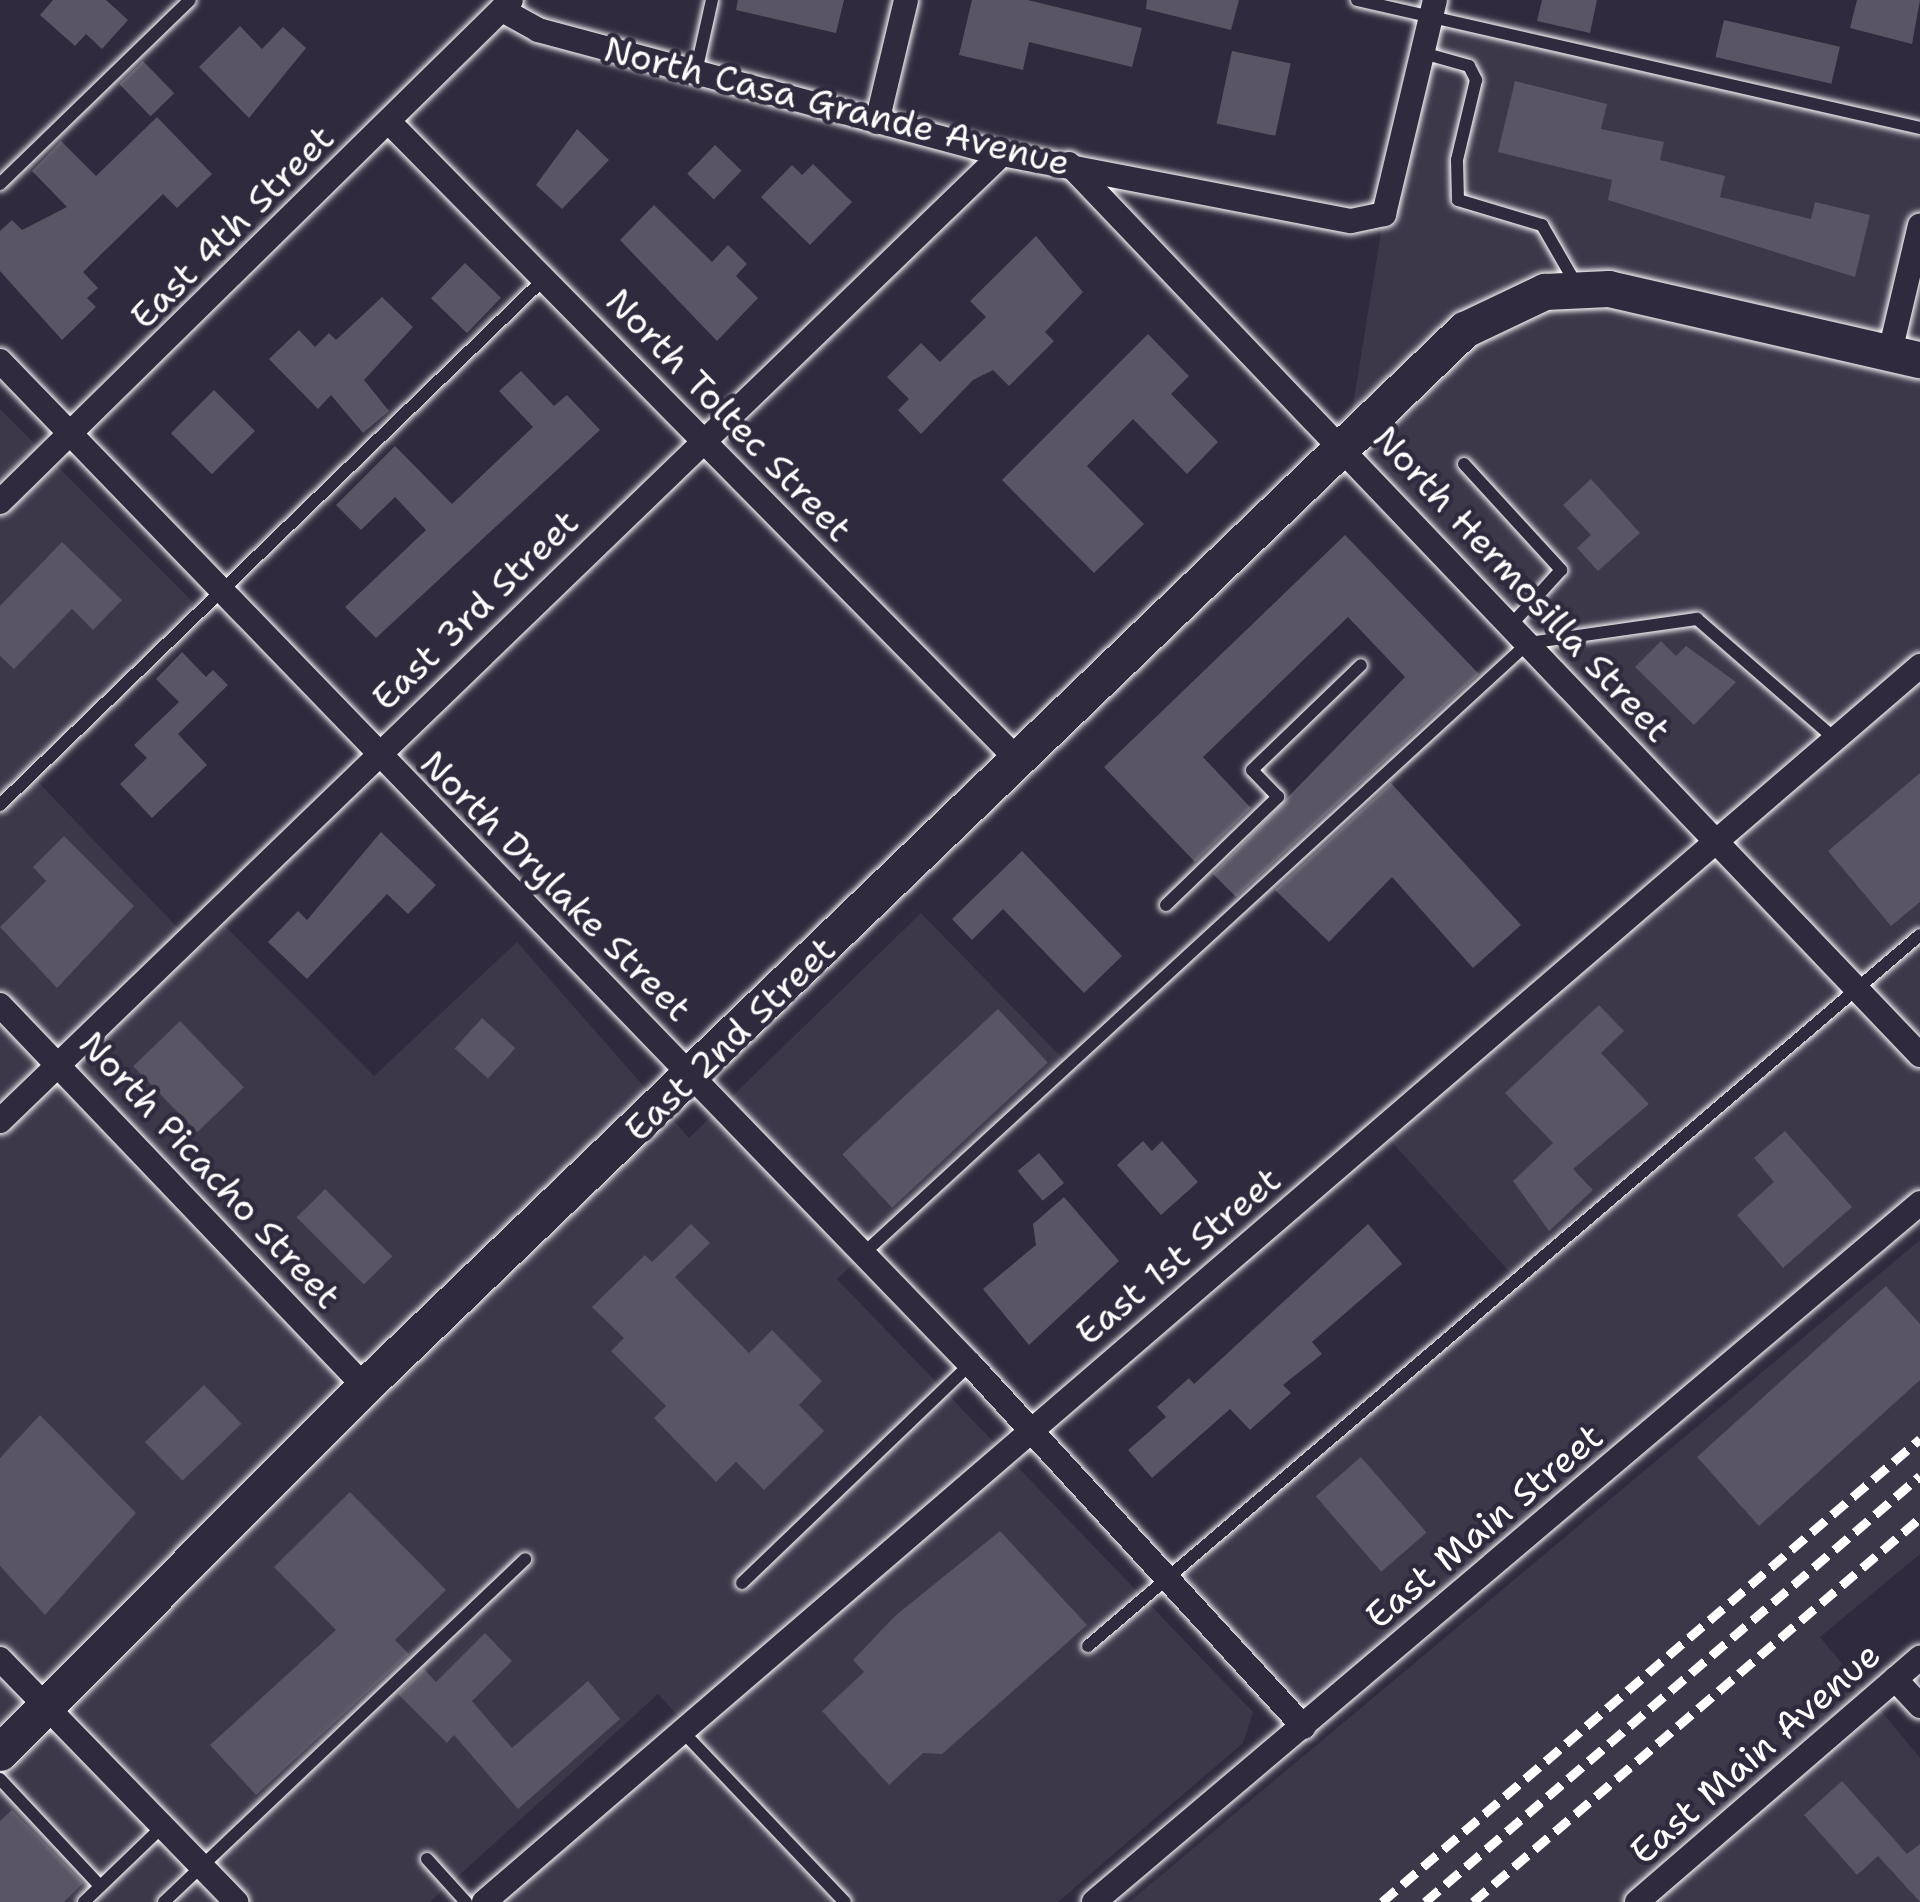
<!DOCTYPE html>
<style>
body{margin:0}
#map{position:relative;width:1920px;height:1902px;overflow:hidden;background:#2f2a3d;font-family:"Shantell Sans",sans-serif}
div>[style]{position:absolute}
.built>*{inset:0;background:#3c3749}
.building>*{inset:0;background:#595564;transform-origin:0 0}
.roads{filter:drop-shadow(0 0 3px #fff) drop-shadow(0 0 3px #fff)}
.lane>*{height:12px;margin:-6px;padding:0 6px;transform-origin:6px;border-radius:6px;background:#2f2a3d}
.street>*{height:24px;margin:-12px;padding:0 12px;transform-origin:12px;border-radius:12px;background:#2f2a3d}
.primary>*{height:36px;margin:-18px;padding:0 18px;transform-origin:18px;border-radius:18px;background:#2f2a3d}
.rail>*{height:9px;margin-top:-4.5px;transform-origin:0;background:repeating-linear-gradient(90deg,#fff 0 18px,transparent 0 27px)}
span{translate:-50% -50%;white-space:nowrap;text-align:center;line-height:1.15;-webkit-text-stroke:9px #2f2a3d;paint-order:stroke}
.street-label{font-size:36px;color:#fff}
</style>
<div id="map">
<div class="built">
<i style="clip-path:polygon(1431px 16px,1920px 128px,1920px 1203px,1304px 1727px,1167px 1578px,1516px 1279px,1381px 1130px,1717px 845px,1346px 448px,1384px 214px)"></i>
<i style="clip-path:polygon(0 409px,194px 603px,38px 782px,199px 950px,226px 927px,374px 1076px,517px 942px,689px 1138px,921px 913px,1066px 1062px,837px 1279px,1253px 1712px,1243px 1743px,1058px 1902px,848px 1902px,658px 1694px,430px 1902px,0 1902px)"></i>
<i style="clip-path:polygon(1920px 1240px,1920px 1554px,1820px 1637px,1920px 1758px,1920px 1902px,1129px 1902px)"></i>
<i style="clip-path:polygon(684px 1728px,830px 1902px,484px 1902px)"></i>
</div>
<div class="building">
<i style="clip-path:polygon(53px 0,106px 0,128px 20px,102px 49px,86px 34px,75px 46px,40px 15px)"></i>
<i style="clip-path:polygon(738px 0,844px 0,836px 33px,736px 10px)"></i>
<i style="clip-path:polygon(972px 0,1028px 0,1142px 28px,1132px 67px,1029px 42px,1023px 70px,959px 55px)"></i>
<i style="clip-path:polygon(1147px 0,1239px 0,1231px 30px,1146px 9px)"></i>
<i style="clip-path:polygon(1542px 0,1597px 0,1590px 33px,1537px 21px)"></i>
<i style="clip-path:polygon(1857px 0,1920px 0,1912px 44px,1850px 28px)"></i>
<i style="left:1724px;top:20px;width:119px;height:38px;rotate:13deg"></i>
<i style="clip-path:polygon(240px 26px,262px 49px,283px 27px,306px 48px,249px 118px,199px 67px)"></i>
<i style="left:1232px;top:51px;width:60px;height:74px;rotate:12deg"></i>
<i style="left:143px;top:61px;width:45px;height:33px;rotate:46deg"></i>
<i style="clip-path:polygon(1515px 81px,1607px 104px,1601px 129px,1664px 142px,1660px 160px,1725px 176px,1720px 197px,1811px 219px,1815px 202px,1870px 215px,1855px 277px,1608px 200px,1612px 180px,1498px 152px)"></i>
<i style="clip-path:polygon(157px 117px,212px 174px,177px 208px,163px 194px,83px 272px,98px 288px,87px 298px,96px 307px,62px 340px,0 271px,0 231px,12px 220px,22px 230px,67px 207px,32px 171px,61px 141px,96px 176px)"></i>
<i style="clip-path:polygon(577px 129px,609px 160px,562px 209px,536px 185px)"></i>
<i style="left:715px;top:145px;width:37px;height:40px;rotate:44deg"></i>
<i style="clip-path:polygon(813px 164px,852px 202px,810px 245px,761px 197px,792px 165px,802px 175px)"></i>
<i style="clip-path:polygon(654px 205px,712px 262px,728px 245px,747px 264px,736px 276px,758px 298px,717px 341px,620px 240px)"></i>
<i style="clip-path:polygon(1036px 236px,1083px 292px,1045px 332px,1054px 341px,1009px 386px,993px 370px,973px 380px,921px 434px,898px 410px,909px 399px,887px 377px,921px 343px,940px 362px,986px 317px,970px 301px)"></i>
<i style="left:465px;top:263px;width:50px;height:49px;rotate:44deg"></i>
<i style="clip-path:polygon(382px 297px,413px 327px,364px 380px,389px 411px,363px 433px,331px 395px,318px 409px,269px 359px,299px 330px,315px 347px,329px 333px,336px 340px)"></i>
<i style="clip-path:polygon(1148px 334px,1189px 376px,1171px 394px,1218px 442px,1187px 474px,1133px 419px,1087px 466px,1144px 524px,1094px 573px,1002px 480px)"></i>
<i style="clip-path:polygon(521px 371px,554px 406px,567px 395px,600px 430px,376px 638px,345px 607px,426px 530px,395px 497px,361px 530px,336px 505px,395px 446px,452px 504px,533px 427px,499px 391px)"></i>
<i style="left:214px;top:390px;width:58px;height:61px;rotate:45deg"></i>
<i style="clip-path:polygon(1591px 479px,1640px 533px,1598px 571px,1577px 548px,1591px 535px,1563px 505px)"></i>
<i style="clip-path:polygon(1345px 535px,1479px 674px,1236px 897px,1213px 874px,1405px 677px,1348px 617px,1203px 757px,1251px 808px,1195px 862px,1104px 767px)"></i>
<i style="clip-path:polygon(62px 542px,122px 600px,93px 630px,72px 609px,14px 669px,0 656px,0 606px)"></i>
<i style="clip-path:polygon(1661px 641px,1676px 656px,1686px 646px,1736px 682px,1694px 725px,1635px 667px)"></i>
<i style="clip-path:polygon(182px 652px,206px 677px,213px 670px,228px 685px,178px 734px,207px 765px,152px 818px,120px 784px,147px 758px,134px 745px,179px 702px,156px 679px)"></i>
<i style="clip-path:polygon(1920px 773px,1920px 902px,1891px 926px,1828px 851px)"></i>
<i style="clip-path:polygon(1391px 783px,1521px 925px,1473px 968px,1392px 877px,1329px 942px,1275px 890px)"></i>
<i style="clip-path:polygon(381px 832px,436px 885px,408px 914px,387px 894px,307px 979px,268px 942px,298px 911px,307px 920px)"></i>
<i style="clip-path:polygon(64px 836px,134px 906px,57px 988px,0 927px,46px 881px,33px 867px)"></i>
<i style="clip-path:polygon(1022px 851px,1122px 956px,1084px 993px,1003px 909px,972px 940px,952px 919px)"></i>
<i style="clip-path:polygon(1599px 1005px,1624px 1031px,1601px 1053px,1649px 1104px,1573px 1169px,1593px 1190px,1549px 1231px,1513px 1181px,1553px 1143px,1505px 1093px)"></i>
<i style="left:998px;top:1009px;width:73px;height:213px;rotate:47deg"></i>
<i style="left:482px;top:1018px;width:45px;height:41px;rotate:42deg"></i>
<i style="left:180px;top:1021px;width:92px;height:65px;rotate:46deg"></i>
<i style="clip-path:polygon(1785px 1131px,1852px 1207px,1783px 1268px,1737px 1215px,1774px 1182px,1754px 1158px)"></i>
<i style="clip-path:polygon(1143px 1141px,1152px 1151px,1162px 1141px,1198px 1182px,1161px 1215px,1117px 1165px)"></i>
<i style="left:1039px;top:1153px;width:39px;height:28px;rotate:50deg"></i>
<i style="left:325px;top:1189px;width:95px;height:40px;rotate:45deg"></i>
<i style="clip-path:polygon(1064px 1197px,1119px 1261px,1029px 1345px,983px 1289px,1036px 1245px,1033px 1224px)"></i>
<i style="clip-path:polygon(691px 1224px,710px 1243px,675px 1277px,749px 1353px,772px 1330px,822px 1381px,799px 1405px,824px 1431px,764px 1490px,736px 1462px,716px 1482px,654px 1418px,666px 1406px,611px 1351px,624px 1338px,592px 1307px,645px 1255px,652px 1262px)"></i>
<i style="clip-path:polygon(1368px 1224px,1402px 1264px,1312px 1342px,1322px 1354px,1283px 1385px,1291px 1393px,1250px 1430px,1230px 1409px,1152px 1478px,1128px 1450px,1166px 1417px,1157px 1407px,1189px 1378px,1194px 1384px)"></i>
<i style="clip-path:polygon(1886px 1286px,1920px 1324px,1920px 1380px,1759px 1526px,1697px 1457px)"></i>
<i style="left:204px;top:1385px;width:54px;height:82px;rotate:46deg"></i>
<i style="clip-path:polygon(40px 1415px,136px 1513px,45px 1615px,0 1566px,0 1458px)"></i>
<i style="left:1361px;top:1457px;width:100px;height:60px;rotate:49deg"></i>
<i style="clip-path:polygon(350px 1492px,446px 1590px,395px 1640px,409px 1654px,256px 1795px,210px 1745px,336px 1630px,274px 1567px)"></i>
<i style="clip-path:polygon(1000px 1531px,1087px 1625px,942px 1754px,923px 1753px,889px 1785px,822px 1711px,864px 1672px,853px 1660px,895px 1616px)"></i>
<i style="clip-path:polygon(485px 1633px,512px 1661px,472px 1701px,512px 1748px,588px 1681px,620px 1719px,518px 1809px,454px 1735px,447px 1743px,398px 1694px,424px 1669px,436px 1682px)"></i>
<i style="clip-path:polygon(1842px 1781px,1907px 1854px,1920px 1844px,1920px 1902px,1878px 1856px,1857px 1875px,1804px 1815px)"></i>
<i style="clip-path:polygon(12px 1810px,83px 1883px,64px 1902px,0 1902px,0 1821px)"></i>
</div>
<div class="roads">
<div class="lane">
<i style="left:1357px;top:0;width:577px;rotate:12.81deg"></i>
<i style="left:1423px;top:53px;width:48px;rotate:15.8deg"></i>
<i style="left:1469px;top:66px;width:16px;rotate:63deg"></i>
<i style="left:1476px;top:80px;width:82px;rotate:103.4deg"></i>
<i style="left:1457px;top:160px;width:40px;rotate:88.6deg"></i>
<i style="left:1458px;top:200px;width:88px;rotate:16.6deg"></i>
<i style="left:1542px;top:225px;width:68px;rotate:60deg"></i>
<i style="left:696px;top:72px;width:74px;rotate:-77.5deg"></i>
<i style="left:0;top:184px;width:264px;rotate:-44.1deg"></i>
<i style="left:1464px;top:464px;width:144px;rotate:47.5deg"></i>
<i style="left:1561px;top:570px;width:74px;rotate:132.3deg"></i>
<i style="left:0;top:805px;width:757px;rotate:-44.04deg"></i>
<i style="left:1166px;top:905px;width:156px;rotate:-44deg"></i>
<i style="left:1278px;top:797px;width:37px;rotate:-134deg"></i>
<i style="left:1252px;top:770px;width:151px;rotate:-43.9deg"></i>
<i style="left:864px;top:1253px;width:902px;rotate:-42.57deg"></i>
<i style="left:1528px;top:643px;width:171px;rotate:-8.1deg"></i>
<i style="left:1697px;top:619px;width:184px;rotate:41deg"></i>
<i style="left:742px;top:1583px;width:316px;rotate:-43.8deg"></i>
<i style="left:1088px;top:1646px;width:1094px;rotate:-40.52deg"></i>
<i style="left:682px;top:1731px;width:236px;rotate:46.4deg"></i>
<i style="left:0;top:1779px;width:146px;rotate:46.9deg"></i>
<i style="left:427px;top:1859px;width:58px;rotate:47.8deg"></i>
<i style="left:84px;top:1902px;width:108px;rotate:-43.9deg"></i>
<i style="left:164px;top:1902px;width:498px;rotate:-43.5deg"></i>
</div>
<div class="street">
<i style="left:506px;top:12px;width:37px;rotate:29deg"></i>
<i style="left:538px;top:30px;width:480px;rotate:15deg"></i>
<i style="left:1002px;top:154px;width:355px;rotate:10.9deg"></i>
<i style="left:1351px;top:221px;width:34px;rotate:-12deg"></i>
<i style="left:1384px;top:214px;width:220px;rotate:-76.6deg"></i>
<i style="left:389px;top:122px;width:895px;rotate:45.41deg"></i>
<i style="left:877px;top:122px;width:125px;rotate:-76.6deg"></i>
<i style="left:1069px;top:164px;width:1232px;rotate:46.32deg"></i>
<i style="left:1890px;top:352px;width:130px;rotate:-76.7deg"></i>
<i style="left:0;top:361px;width:1395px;rotate:45.96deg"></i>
<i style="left:970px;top:1364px;width:493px;rotate:47.4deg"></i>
<i style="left:0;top:502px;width:716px;rotate:-44.49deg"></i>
<i style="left:0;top:1005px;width:528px;rotate:46.3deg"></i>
<i style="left:0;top:1121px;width:1393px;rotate:-43.98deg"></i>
<i style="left:0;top:1659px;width:339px;rotate:45.8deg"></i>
<i style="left:1895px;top:1679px;width:37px;rotate:47deg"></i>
<i style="left:484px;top:1902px;width:1895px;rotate:-40.72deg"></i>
<i style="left:1094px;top:1902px;width:1082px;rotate:-40.24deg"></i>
<i style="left:1637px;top:1902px;width:374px;rotate:-40.8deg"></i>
</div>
<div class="primary">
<i style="left:0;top:1753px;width:517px;rotate:-45.08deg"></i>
<i style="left:365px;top:1387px;width:1526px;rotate:-43.86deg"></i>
<i style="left:1465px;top:330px;width:89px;rotate:-25.4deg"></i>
<i style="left:1545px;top:292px;width:64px;rotate:-2.7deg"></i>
<i style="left:1609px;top:289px;width:319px;rotate:12.9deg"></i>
</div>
</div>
<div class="rail">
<i style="left:1382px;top:1902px;width:710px;rotate:-40.72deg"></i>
<i style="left:1425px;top:1902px;width:653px;rotate:-40.72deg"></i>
<i style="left:1473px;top:1902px;width:589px;rotate:-40.66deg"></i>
</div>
<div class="street-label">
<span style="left:837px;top:106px;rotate:14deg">North Casa Grande Avenue</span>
<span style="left:232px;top:227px;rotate:-45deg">East 4th Street</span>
<span style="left:729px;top:415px;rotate:46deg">North Toltec Street</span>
<span style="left:1522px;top:584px;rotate:47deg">North Hermosilla Street</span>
<span style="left:475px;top:610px;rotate:-44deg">East 3rd Street</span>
<span style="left:556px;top:886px;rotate:45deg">North Drylake Street</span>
<span style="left:730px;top:1039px;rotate:-44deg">East 2nd Street</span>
<span style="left:210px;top:1170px;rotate:47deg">North Picacho Street</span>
<span style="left:1178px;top:1256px;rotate:-40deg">East 1st Street</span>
<span style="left:1484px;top:1526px;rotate:-40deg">East Main Street</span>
<span style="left:1755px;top:1753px;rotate:-41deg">East Main Avenue</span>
</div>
</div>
